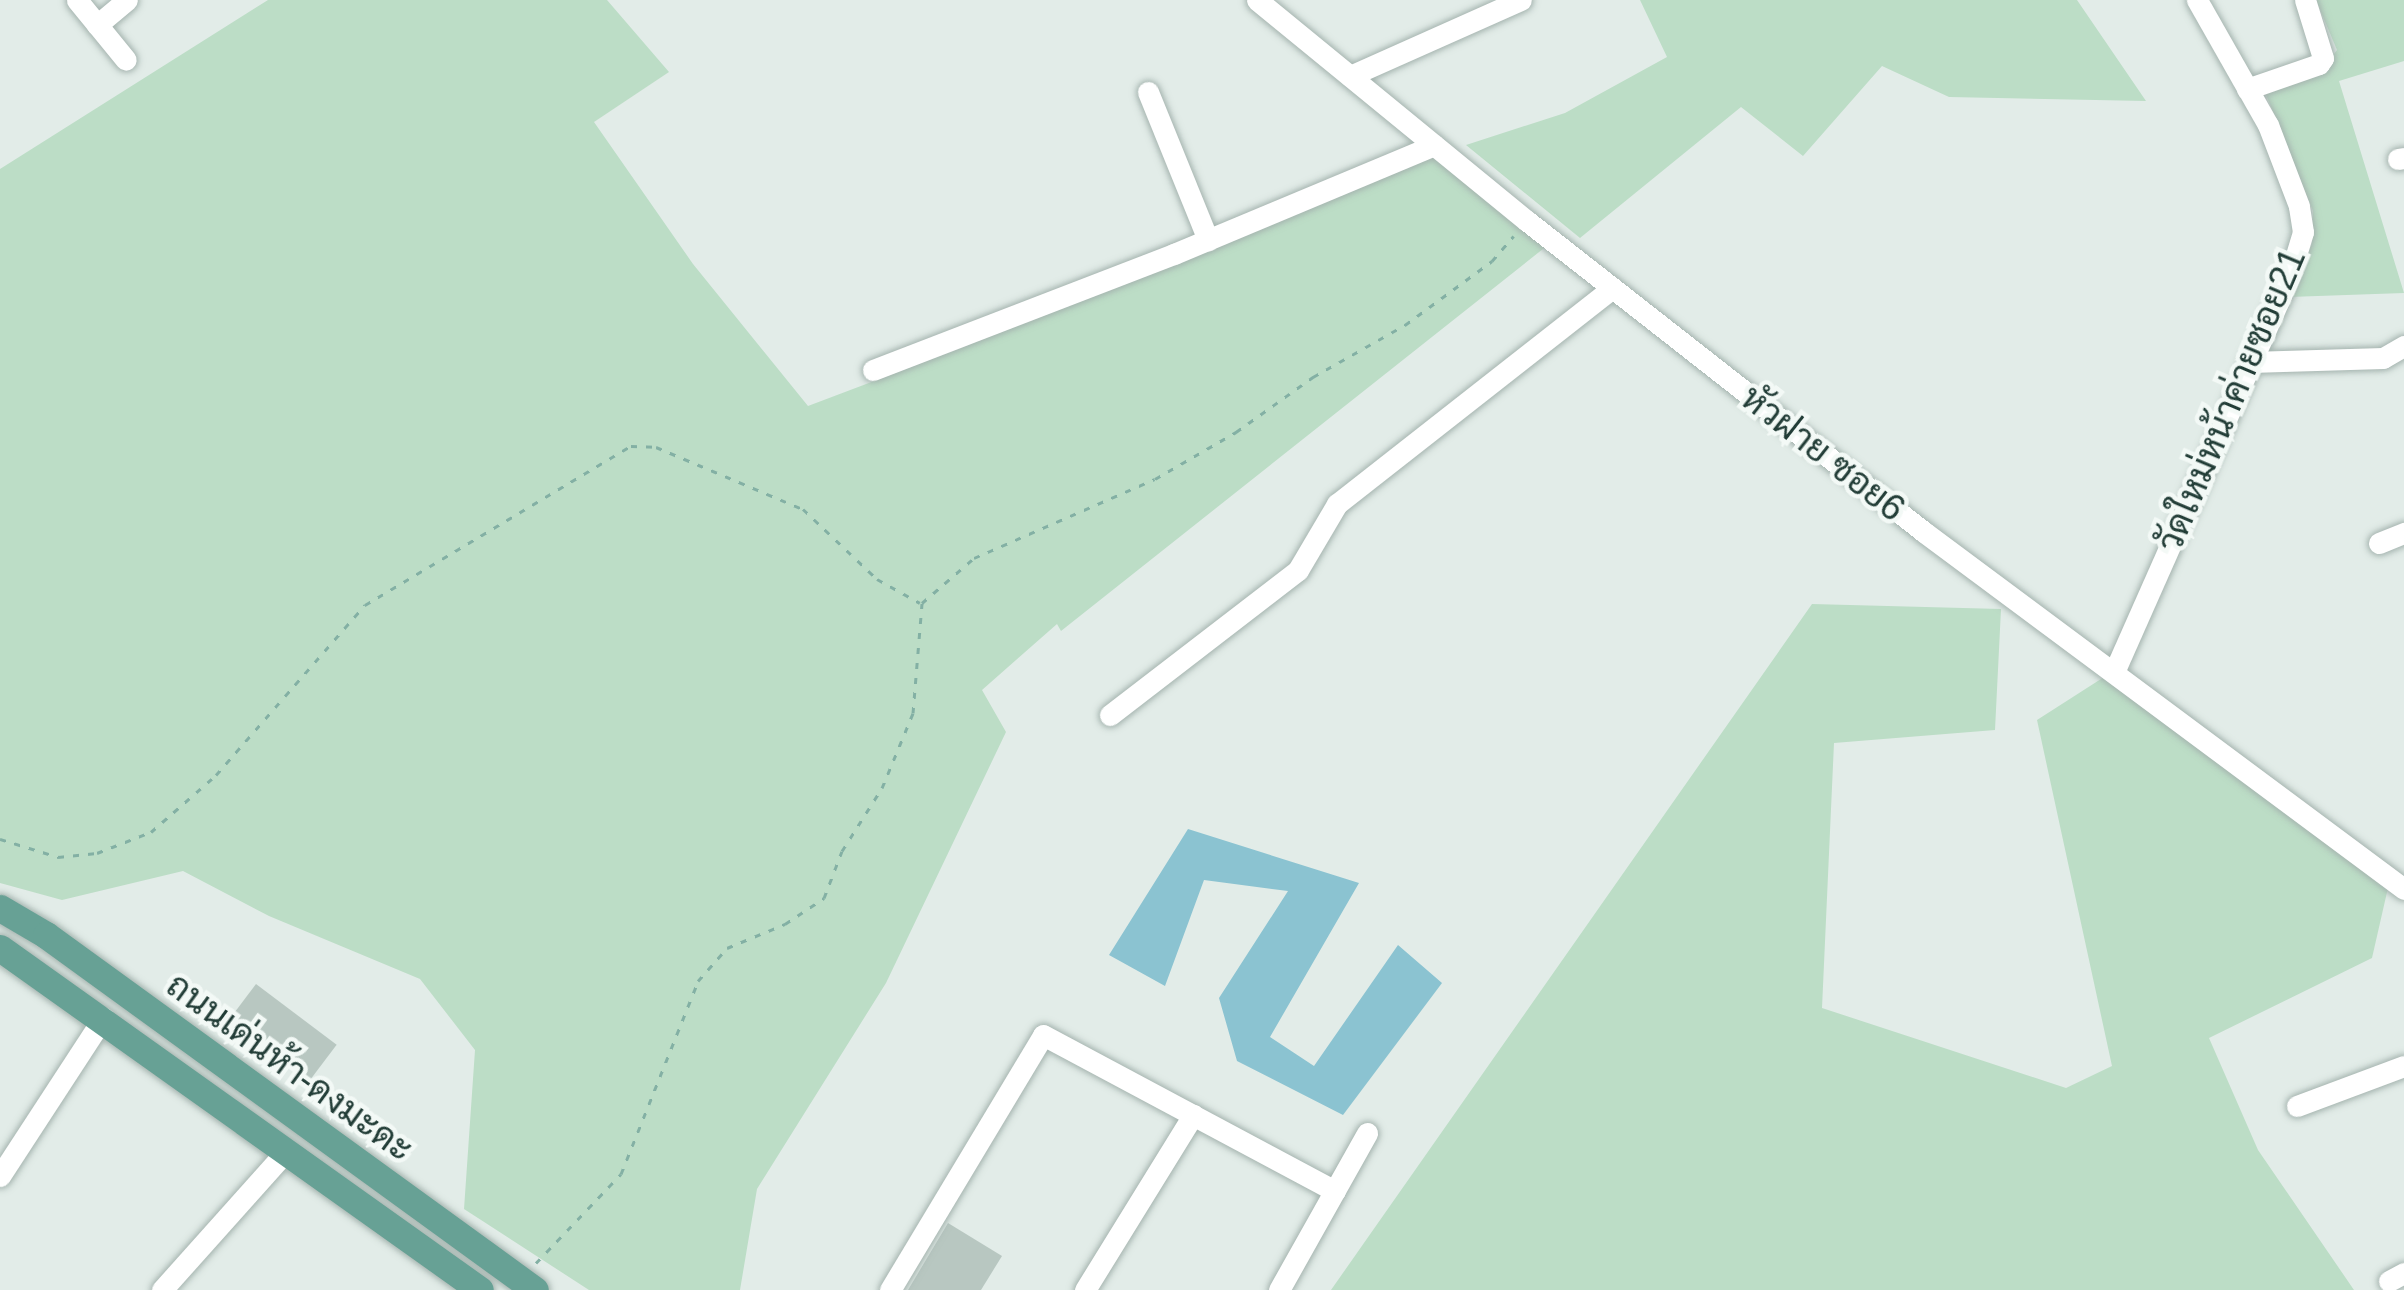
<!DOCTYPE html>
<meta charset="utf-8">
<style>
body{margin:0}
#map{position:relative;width:2404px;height:1290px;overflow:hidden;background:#e2ece8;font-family:Arial,Sarabun,sans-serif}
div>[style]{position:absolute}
.green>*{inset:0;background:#bcddc6}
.water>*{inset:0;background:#8bc3d1}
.building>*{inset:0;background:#b8c7c1;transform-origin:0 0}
.path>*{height:3px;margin-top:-1.5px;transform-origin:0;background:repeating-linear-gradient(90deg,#83b0a4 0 6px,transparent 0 15px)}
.roads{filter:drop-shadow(0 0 3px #a5b4af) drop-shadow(0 0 3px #a5b4af)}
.minor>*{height:21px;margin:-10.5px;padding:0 10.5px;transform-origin:10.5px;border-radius:10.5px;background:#fff}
.major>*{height:27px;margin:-13.5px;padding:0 13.5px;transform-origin:13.5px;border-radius:13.5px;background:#67a195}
span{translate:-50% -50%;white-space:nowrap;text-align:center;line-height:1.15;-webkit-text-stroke:9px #f3f9f6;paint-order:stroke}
.street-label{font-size:36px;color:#223d37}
</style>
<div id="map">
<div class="green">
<i style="clip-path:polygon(268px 0,607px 0,669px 72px,594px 122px,693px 264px,808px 406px,964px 347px,1434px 145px,1553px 241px,1061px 631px,1057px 624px,982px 690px,1006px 732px,886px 983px,757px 1189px,740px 1290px,589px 1290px,464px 1209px,475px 1050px,420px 979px,269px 916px,183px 871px,62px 900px,0 883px,0 169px)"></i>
<i style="clip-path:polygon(1640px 0,2077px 0,2146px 101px,1949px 97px,1882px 66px,1803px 156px,1741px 107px,1580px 238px,1466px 145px,1565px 113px,1667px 57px)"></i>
<i style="clip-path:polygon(2316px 0,2404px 0,2404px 61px,2339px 81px,2404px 293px,2289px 297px,2312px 244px,2313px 211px,2265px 92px,2323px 69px,2337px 50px)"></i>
<i style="clip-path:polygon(1812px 604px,2001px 609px,1995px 730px,1834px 743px,1822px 1008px,2066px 1088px,2112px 1066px,2037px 720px,2115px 670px,2390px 879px,2372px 958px,2209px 1038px,2258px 1150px,2354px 1290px,1331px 1290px)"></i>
</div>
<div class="water">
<i style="clip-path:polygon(1188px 829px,1359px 883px,1270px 1037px,1314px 1066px,1398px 945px,1442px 983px,1343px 1115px,1237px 1061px,1219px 998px,1288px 891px,1204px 880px,1165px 986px,1109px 955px)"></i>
</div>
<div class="building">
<i style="left:256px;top:984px;width:101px;height:43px;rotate:37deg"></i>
<i style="clip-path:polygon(948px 1223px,1002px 1256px,981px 1290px,908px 1290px)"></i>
</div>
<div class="path">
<i style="left:0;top:839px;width:61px;rotate:17.2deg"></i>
<i style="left:58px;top:857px;width:39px;rotate:-6deg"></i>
<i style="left:97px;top:853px;width:58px;rotate:-21.3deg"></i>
<i style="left:151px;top:832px;width:86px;rotate:-41.2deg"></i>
<i style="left:216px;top:775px;width:226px;rotate:-48.8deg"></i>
<i style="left:365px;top:605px;width:310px;rotate:-30.9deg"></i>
<i style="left:631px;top:446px;width:25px;rotate:2deg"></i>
<i style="left:656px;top:447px;width:160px;rotate:22.9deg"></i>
<i style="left:803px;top:509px;width:102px;rotate:43.4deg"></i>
<i style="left:877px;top:579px;width:49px;rotate:29.2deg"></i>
<i style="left:536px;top:1263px;width:123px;rotate:-46.3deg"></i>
<i style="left:621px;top:1174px;width:208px;rotate:-68.2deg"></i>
<i style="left:698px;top:981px;width:44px;rotate:-48.7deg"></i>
<i style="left:727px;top:948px;width:63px;rotate:-22.5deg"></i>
<i style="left:785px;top:924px;width:47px;rotate:-33.7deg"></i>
<i style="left:824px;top:898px;width:50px;rotate:-69deg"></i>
<i style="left:842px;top:851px;width:75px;rotate:-57.6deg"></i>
<i style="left:882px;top:788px;width:81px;rotate:-67.5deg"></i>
<i style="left:913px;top:713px;width:110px;rotate:-85.3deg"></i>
<i style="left:922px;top:603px;width:69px;rotate:-40.9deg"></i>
<i style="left:974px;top:558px;width:197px;rotate:-23.6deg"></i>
<i style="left:1155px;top:479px;width:94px;rotate:-30.1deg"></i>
<i style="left:1236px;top:432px;width:95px;rotate:-35.5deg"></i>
<i style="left:1313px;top:377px;width:106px;rotate:-29.5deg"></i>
<i style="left:1405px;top:325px;width:108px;rotate:-36.3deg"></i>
<i style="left:1492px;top:261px;width:33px;rotate:-49deg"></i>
</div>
<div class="roads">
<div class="minor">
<i style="left:77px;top:0;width:77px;rotate:50.8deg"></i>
<i style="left:1257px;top:0;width:349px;rotate:39.3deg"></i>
<i style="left:1527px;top:221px;width:504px;rotate:38.07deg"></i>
<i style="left:1924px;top:532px;width:598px;rotate:36.64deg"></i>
<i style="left:97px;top:25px;width:39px;rotate:-40deg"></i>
<i style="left:1350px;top:76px;width:187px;rotate:-24deg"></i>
<i style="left:2247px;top:89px;width:76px;rotate:-19.1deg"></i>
<i style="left:2319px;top:64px;width:7px;rotate:-56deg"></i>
<i style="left:2323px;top:58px;width:61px;rotate:-107.2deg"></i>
<i style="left:1148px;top:92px;width:160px;rotate:67.9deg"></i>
<i style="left:2398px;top:159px;width:6px;rotate:-9deg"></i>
<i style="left:2250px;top:362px;width:133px;rotate:-1.7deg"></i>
<i style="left:2383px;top:358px;width:24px;rotate:-30deg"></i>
<i style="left:873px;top:370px;width:323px;rotate:-21.1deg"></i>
<i style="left:1174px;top:254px;width:282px;rotate:-22.7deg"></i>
<i style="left:2379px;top:543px;width:27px;rotate:-22deg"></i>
<i style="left:2115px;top:670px;width:432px;rotate:-66.1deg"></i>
<i style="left:2290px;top:275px;width:45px;rotate:-73.2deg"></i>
<i style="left:2303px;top:232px;width:26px;rotate:-99deg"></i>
<i style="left:2299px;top:206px;width:87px;rotate:-110.9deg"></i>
<i style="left:2268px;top:125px;width:144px;rotate:-119.6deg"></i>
<i style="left:1110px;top:715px;width:237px;rotate:-37.6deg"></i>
<i style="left:1298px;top:570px;width:77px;rotate:-59.4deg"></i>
<i style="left:1337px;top:504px;width:350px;rotate:-38.1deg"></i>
<i style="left:2297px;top:1106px;width:114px;rotate:-20.5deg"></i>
<i style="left:0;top:1176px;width:189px;rotate:-56.9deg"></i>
<i style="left:2389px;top:1281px;width:17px;rotate:-28deg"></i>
<i style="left:162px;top:1290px;width:188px;rotate:-48.2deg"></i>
<i style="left:890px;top:1290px;width:297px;rotate:-59deg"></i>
<i style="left:1043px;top:1035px;width:331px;rotate:28.1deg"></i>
<i style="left:1085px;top:1290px;width:206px;rotate:-58.3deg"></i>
<i style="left:1279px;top:1290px;width:180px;rotate:-60.7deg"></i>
</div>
<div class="major">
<i style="left:0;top:908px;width:53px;rotate:30.4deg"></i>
<i style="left:46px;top:935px;width:604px;rotate:35.98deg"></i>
<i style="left:0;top:948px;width:589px;rotate:35.47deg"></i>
</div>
</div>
<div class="street-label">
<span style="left:2231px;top:400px;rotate:-67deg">วัดใหม่หน้าค่ายซอย21</span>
<span style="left:1823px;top:453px;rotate:38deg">หัวฝาย ซอย6</span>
<span style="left:290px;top:1067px;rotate:36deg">ถนนเด่นห้า-ดงมะดะ</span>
</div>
</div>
